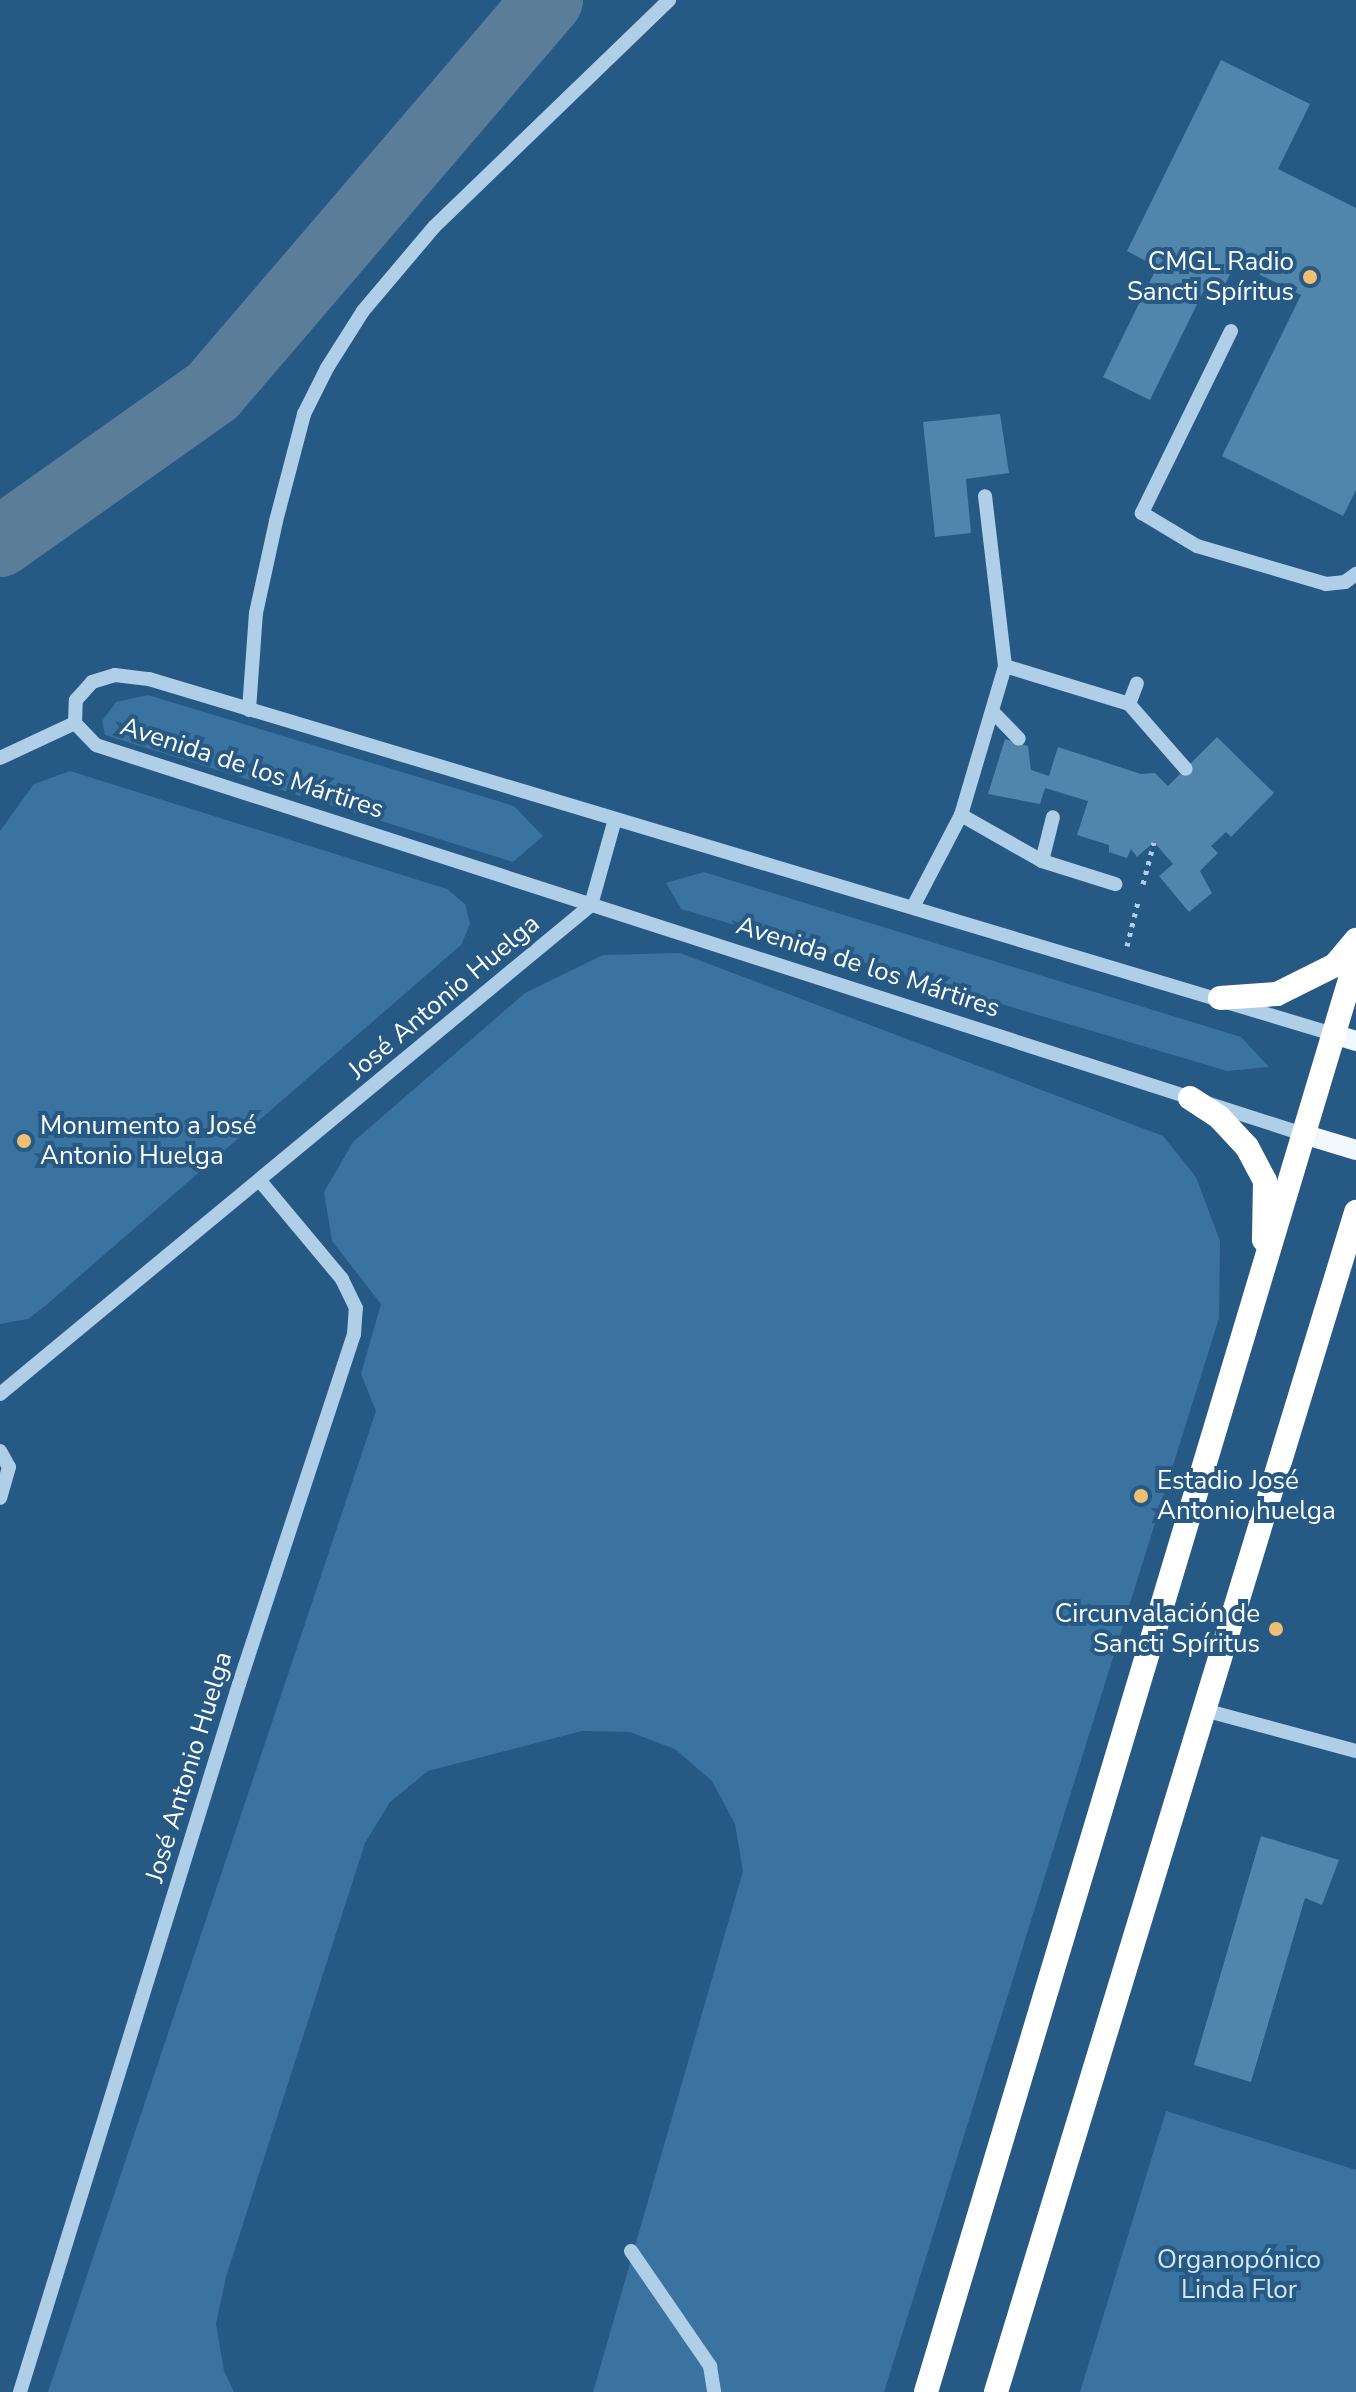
<!DOCTYPE html>
<meta charset="utf-8">
<style>
body{margin:0}
#map{position:relative;width:1356px;height:2392px;overflow:hidden;background:#265983;font-family:"Nunito Sans",sans-serif}
div>[style]{position:absolute}
.green>*{inset:0;background:#3a73a0}
.river>*{height:70px;margin:-35px;padding:0 35px;transform-origin:35px;border-radius:35px;background:#5a7d9a}
.building>*{inset:0;background:#5285ac}
.path>*{height:5px;margin-top:-2.5px;transform-origin:0;background:repeating-linear-gradient(90deg,#afcee7 0 4px,transparent 0 10px)}
.minor>*{height:14px;margin:-7px;padding:0 7px;transform-origin:7px;border-radius:7px;background:#afcee7}
.major>*{height:20px;margin:-10px;padding:0 10px;transform-origin:10px;border-radius:10px;background:#f0f7fd}
.highway>*{height:24px;margin:-12px;padding:0 12px;transform-origin:12px;border-radius:12px;background:#fff}
.dots>*{width:22px;height:22px;translate:-50% -50%;box-sizing:border-box;border:4px solid #265983;border-radius:50%}
span{translate:-50% -50%;white-space:nowrap;text-align:center;line-height:1.15;-webkit-text-stroke:8px #265983;paint-order:stroke}
.poi-label{font-size:26px;color:#fff}
.right{translate:-100% -50%;text-align:right}
.left{translate:0 -50%;text-align:left}
.street-label{font-size:26px;color:#fff}
.park-label{font-size:26px;color:#d2e6f6}
</style>
<div id="map">
<div class="green">
<i style="clip-path:polygon(148px 695px,514px 806px,543px 836px,513px 862px,105px 735px,102px 721px,116px 702px)"></i>
<i style="clip-path:polygon(70px 771px,447px 889px,465px 904px,470px 924px,461px 945px,45px 1306px,28px 1319px,0 1324px,0 831px,34px 784px)"></i>
<i style="clip-path:polygon(704px 872px,1241px 1037px,1269px 1067px,1227px 1071px,681px 909px,666px 883px)"></i>
<i style="clip-path:polygon(680px 953px,1163px 1136px,1196px 1177px,1220px 1241px,1219px 1318px,884px 2392px,593px 2392px,743px 1871px,735px 1824px,712px 1781px,675px 1749px,630px 1732px,582px 1731px,428px 1771px,390px 1802px,365px 1843px,226px 2277px,216px 2324px,224px 2371px,234px 2392px,48px 2392px,376px 1411px,361px 1374px,381px 1304px,332px 1241px,324px 1192px,353px 1142px,525px 993px,603px 955px)"></i>
<i style="clip-path:polygon(1166px 2111px,1356px 2170px,1356px 2392px,1080px 2392px)"></i>
</div>
<div class="river">
<i style="left:0;top:542px;width:261px;rotate:-35.3deg"></i>
<i style="left:213px;top:391px;width:515px;rotate:-49.41deg"></i>
</div>
<div class="building">
<i style="clip-path:polygon(1221px 60px,1310px 104px,1278px 169px,1356px 208px,1356px 490px,1343px 516px,1222px 456px,1301px 295px,1236px 263px,1219px 296px,1205px 288px,1150px 400px,1103px 377px,1157px 267px,1127px 251px)"></i>
<i style="clip-path:polygon(1000px 414px,1009px 473px,966px 479px,971px 533px,935px 537px,923px 422px)"></i>
<i style="clip-path:polygon(1217px 737px,1274px 793px,1231px 837px,1226px 832px,1211px 846px,1218px 853px,1200px 871px,1212px 893px,1189px 912px,1159px 876px,1173px 864px,1154px 842px,1137px 857px,1131px 849px,1127px 858px,1109px 852px,1109px 845px,1077px 835px,1088px 801px,1045px 788px,1040px 804px,988px 794px,1005px 739px,1028px 746px,1031px 770px,1049px 776px,1058px 747px,1141px 774px,1155px 773px,1168px 786px)"></i>
<i style="clip-path:polygon(1261px 1836px,1339px 1860px,1322px 1905px,1305px 1898px,1251px 2082px,1194px 2065px)"></i>
</div>
<div class="path">
<i style="left:1143px;top:884px;width:43px;rotate:-75.3deg"></i>
<i style="left:1127px;top:946px;width:49px;rotate:-76deg"></i>
</div>
<div class="minor">
<i style="left:1231px;top:331px;width:203px;rotate:116.1deg"></i>
<i style="left:1142px;top:513px;width:64px;rotate:31deg"></i>
<i style="left:1197px;top:546px;width:134px;rotate:16.4deg"></i>
<i style="left:1326px;top:584px;width:19px;rotate:-6deg"></i>
<i style="left:1345px;top:582px;width:14px;rotate:-36deg"></i>
<i style="left:1005px;top:666px;width:130px;rotate:17deg"></i>
<i style="left:1129px;top:704px;width:86px;rotate:48.8deg"></i>
<i style="left:1129px;top:704px;width:22px;rotate:-69deg"></i>
<i style="left:249px;top:710px;width:97px;rotate:-85.9deg"></i>
<i style="left:256px;top:613px;width:94px;rotate:-77.7deg"></i>
<i style="left:276px;top:521px;width:111px;rotate:-75.3deg"></i>
<i style="left:304px;top:414px;width:51px;rotate:-63.4deg"></i>
<i style="left:327px;top:368px;width:67px;rotate:-57.7deg"></i>
<i style="left:363px;top:311px;width:110px;rotate:-49.8deg"></i>
<i style="left:434px;top:227px;width:327px;rotate:-44deg"></i>
<i style="left:993px;top:712px;width:37px;rotate:46deg"></i>
<i style="left:0;top:758px;width:83px;rotate:-25deg"></i>
<i style="left:961px;top:815px;width:93px;rotate:29.6deg"></i>
<i style="left:1042px;top:861px;width:77px;rotate:17.5deg"></i>
<i style="left:1042px;top:861px;width:45px;rotate:-76deg"></i>
<i style="left:914px;top:905px;width:102px;rotate:-62.4deg"></i>
<i style="left:961px;top:815px;width:155px;rotate:-73.5deg"></i>
<i style="left:1005px;top:666px;width:171px;rotate:-96.7deg"></i>
<i style="left:1303px;top:1134px;width:1268px;rotate:-162.14deg"></i>
<i style="left:96px;top:745px;width:30px;rotate:-134deg"></i>
<i style="left:75px;top:723px;width:23px;rotate:-88deg"></i>
<i style="left:76px;top:700px;width:24px;rotate:-48deg"></i>
<i style="left:92px;top:682px;width:24px;rotate:-17deg"></i>
<i style="left:115px;top:675px;width:34px;rotate:7deg"></i>
<i style="left:149px;top:679px;width:1236px;rotate:16.69deg"></i>
<i style="left:0;top:1394px;width:767px;rotate:-39.6deg"></i>
<i style="left:591px;top:905px;width:89px;rotate:-74.4deg"></i>
<i style="left:0;top:1451px;width:18px;rotate:61deg"></i>
<i style="left:9px;top:1467px;width:32px;rotate:106deg"></i>
<i style="left:1204px;top:1710px;width:157px;rotate:15.1deg"></i>
<i style="left:631px;top:2251px;width:140px;rotate:55.5deg"></i>
<i style="left:710px;top:2366px;width:26px;rotate:81deg"></i>
<i style="left:20px;top:2392px;width:741px;rotate:-72.81deg"></i>
<i style="left:239px;top:1684px;width:368px;rotate:-71.8deg"></i>
<i style="left:354px;top:1334px;width:26px;rotate:-86deg"></i>
<i style="left:356px;top:1308px;width:32px;rotate:-116deg"></i>
<i style="left:342px;top:1279px;width:126px;rotate:-129.9deg"></i>
</div>
<div class="major">
<i style="left:1333px;top:1034px;width:24px;rotate:17deg"></i>
<i style="left:1303px;top:1134px;width:55px;rotate:16.8deg"></i>
</div>
<div class="highway">
<i style="left:1220px;top:998px;width:57px;rotate:-4deg"></i>
<i style="left:1277px;top:994px;width:65px;rotate:-26.6deg"></i>
<i style="left:1335px;top:965px;width:33px;rotate:-50deg"></i>
<i style="left:1190px;top:1098px;width:35px;rotate:33deg"></i>
<i style="left:1219px;top:1117px;width:41px;rotate:47deg"></i>
<i style="left:1247px;top:1147px;width:38px;rotate:62deg"></i>
<i style="left:1265px;top:1181px;width:59px;rotate:91deg"></i>
<i style="left:926px;top:2392px;width:1495px;rotate:-73.29deg"></i>
<i style="left:996px;top:2392px;width:1234px;rotate:-73.03deg"></i>
</div>
<div class="dots">
<i style="left:1310px;top:277px;background:#f0bf73"></i>
<i style="left:24px;top:1141px;background:#f0bf73"></i>
<i style="left:1141px;top:1496px;background:#f0bf73"></i>
<i style="left:1276px;top:1629px;background:#f0bf73"></i>
</div>
<div class="poi-label">
<span class="right" style="left:1294px;top:277px">CMGL Radio<br>Sancti Spíritus</span>
<span class="left" style="left:40px;top:1141px">Monumento a José<br>Antonio Huelga</span>
<span class="left" style="left:1157px;top:1496px">Estadio José<br>Antonio huelga</span>
<span class="right" style="left:1260px;top:1629px">Circunvalación de<br>Sancti Spíritus</span>
</div>
<div class="street-label">
<span style="left:252px;top:768px;rotate:18deg">Avenida de los Mártires</span>
<span style="left:868px;top:967px;rotate:18deg">Avenida de los Mártires</span>
<span style="left:444px;top:997px;rotate:-40deg">José Antonio Huelga</span>
<span style="left:189px;top:1767px;rotate:-73deg">José Antonio Huelga</span>
</div>
<div class="park-label">
<span style="left:1239px;top:2275px">Organopónico<br>Linda Flor</span>
</div>
</div>
